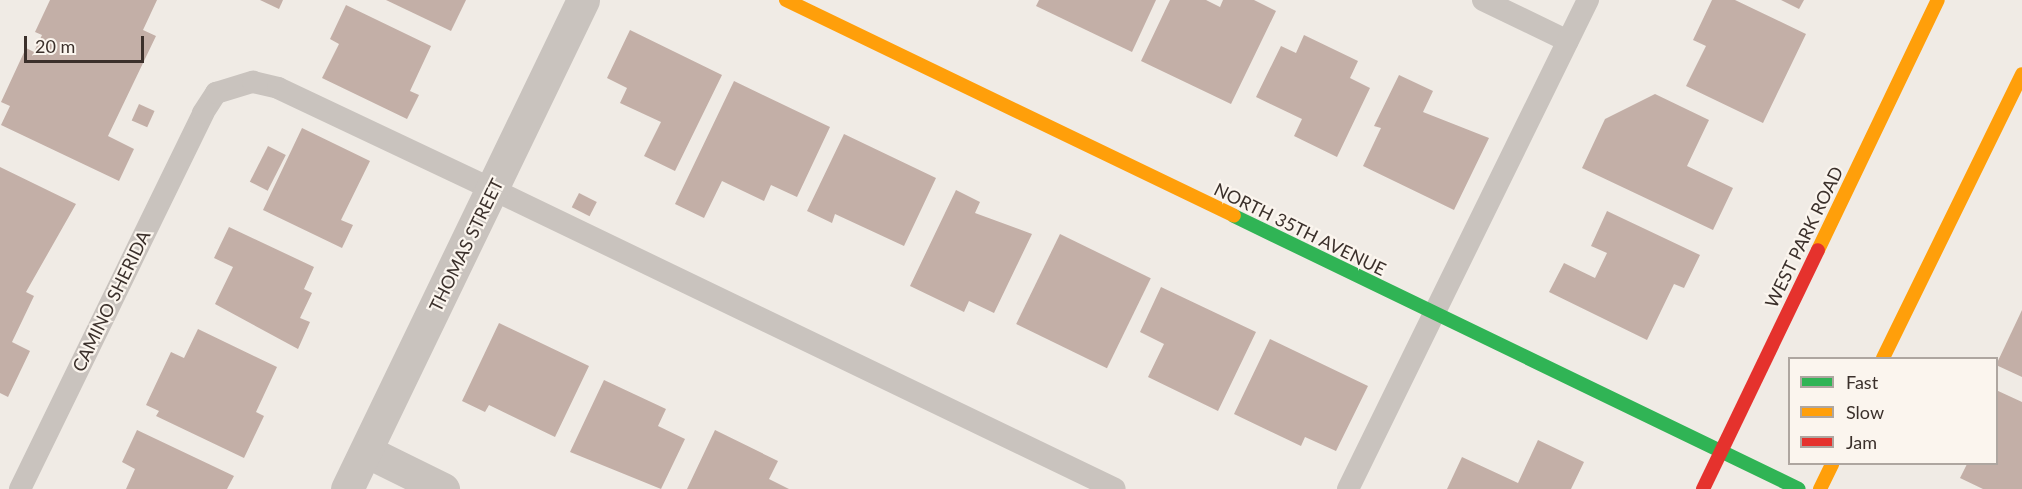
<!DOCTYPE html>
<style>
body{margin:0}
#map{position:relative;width:2022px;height:489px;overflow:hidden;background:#f0ebe5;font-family:Lato,sans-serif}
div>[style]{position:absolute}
.building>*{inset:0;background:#c3afa7;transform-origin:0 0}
.lane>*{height:22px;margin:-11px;padding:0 11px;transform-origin:11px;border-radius:11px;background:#c9c3be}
.street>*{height:33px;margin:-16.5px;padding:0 16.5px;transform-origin:16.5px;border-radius:16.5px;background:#c9c3be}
.fast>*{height:14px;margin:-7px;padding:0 7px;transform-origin:7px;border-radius:7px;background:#30b455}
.slow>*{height:14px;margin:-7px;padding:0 7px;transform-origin:7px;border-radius:7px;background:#ff9f0a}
.jam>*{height:14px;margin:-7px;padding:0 7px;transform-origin:7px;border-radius:7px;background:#e5322d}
span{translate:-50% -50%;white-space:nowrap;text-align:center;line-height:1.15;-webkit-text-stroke:4.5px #fbf5ee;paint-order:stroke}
.street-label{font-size:18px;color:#3b302b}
.legend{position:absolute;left:1788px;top:357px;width:210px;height:108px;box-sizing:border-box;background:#fbf5ee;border:2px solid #aea6a0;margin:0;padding:8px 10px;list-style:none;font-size:18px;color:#3b302b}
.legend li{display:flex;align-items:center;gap:12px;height:30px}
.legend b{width:30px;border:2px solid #aea6a0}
.scale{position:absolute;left:24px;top:36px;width:120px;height:27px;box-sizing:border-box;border:3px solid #3b302b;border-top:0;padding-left:8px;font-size:18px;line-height:21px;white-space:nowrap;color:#3b302b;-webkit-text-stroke:4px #fbf5ee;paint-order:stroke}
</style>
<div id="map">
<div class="building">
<i style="clip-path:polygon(50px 0,157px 0,143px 30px,156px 36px,108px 136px,134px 149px,119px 181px,1px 125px,10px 106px,1px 102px,26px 48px,34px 52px,42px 35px,35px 32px)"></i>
<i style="clip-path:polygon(260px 0,283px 0,279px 9px)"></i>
<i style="clip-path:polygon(386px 0,466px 0,451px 31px)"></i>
<i style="clip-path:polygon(1039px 0,1156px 0,1132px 52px,1036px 6px)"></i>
<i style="clip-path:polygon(1170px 0,1206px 0,1220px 7px,1223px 0,1254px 0,1276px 11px,1231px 104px,1141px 61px)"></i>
<i style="clip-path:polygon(1712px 0,1735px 0,1806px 34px,1763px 123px,1686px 86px,1706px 46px,1693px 40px)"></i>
<i style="clip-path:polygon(1781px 0,1804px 0,1799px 9px)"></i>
<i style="clip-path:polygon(346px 5px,431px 46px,410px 91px,419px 95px,407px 119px,322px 78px,339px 44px,330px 39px)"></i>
<i style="clip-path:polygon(630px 30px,722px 75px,675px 171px,644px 156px,661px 122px,620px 103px,627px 88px,607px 78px)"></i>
<i style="clip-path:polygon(1304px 35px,1358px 61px,1350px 78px,1370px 88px,1337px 157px,1294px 136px,1302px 119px,1256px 97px,1281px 46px,1296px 53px)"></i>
<i style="clip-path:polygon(1399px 75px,1433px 91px,1423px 112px,1489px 138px,1454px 210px,1363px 166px,1381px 128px,1374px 126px)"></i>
<i style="clip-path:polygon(734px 81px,830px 127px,797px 197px,771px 185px,764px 201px,722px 181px,704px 218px,675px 204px)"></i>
<i style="clip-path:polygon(1655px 94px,1709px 120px,1687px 166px,1733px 188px,1713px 230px,1582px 168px,1605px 119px)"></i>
<i style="left:139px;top:104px;width:17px;height:18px;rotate:24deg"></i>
<i style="clip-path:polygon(302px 128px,370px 161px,341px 220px,353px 225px,342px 248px,263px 210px)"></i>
<i style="clip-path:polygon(844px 134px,936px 178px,904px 246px,835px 214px,832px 223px,807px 211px)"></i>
<i style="left:268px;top:146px;width:20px;height:40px;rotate:27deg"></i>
<i style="clip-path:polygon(0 167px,76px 204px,26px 292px,34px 296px,12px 342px,30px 351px,8px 397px,0 393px)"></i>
<i style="clip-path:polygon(956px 190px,980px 202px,975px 213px,1032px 234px,994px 313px,969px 301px,964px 312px,910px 286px)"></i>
<i style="left:579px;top:193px;width:20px;height:16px;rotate:27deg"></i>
<i style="clip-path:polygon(1607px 211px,1700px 255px,1684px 288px,1674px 284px,1647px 340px,1549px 292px,1564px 263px,1595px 278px,1607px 253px,1591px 246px)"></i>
<i style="clip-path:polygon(229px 227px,314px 267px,304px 289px,312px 293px,300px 318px,310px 322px,298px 349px,215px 304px,233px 267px,214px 258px)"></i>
<i style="left:1060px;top:234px;width:101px;height:100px;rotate:26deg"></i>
<i style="clip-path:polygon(1161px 287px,1256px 332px,1218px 411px,1148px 377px,1164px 344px,1140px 332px)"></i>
<i style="clip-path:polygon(2022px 310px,2022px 377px,1996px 365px)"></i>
<i style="clip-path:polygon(499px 323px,589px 366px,555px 437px,489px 405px,485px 412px,462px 401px)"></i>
<i style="clip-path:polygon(198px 329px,277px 367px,256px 412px,264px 416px,244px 458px,156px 416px,159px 411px,146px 405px,171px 352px,184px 358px)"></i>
<i style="clip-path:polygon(1270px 339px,1368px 386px,1336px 451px,1305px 437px,1301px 446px,1234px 414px)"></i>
<i style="clip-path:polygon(604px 380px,666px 409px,658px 426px,685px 439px,661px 489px,570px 452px)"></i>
<i style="clip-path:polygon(1996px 390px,2022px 402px,2022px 489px,1983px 489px,1960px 478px,1967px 464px,1996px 464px)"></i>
<i style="clip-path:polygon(137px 430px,234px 476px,227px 489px,126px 489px,135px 469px,122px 462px)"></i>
<i style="clip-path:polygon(715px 430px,778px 461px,769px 479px,789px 489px,687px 489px)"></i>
<i style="clip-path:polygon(1538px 440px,1584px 462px,1571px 489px,1447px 489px,1462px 457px,1518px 483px)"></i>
</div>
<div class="lane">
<i style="left:1483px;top:0;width:94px;rotate:25.8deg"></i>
<i style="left:20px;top:489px;width:418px;rotate:-64deg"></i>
<i style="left:203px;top:113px;width:24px;rotate:-57deg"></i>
<i style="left:216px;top:93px;width:39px;rotate:-17deg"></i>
<i style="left:253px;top:82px;width:26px;rotate:13deg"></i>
<i style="left:278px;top:88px;width:237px;rotate:25.3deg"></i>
<i style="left:492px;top:189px;width:691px;rotate:25.71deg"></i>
<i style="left:1348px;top:489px;width:545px;rotate:-63.86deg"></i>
</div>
<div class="street">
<i style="left:366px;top:451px;width:86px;rotate:26.3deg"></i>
<i style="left:347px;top:489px;width:543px;rotate:-64.24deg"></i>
</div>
<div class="fast">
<i style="left:1234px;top:216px;width:627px;rotate:25.79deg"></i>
</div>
<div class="slow">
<i style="left:786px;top:0;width:497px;rotate:25.7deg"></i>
<i style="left:1818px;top:250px;width:277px;rotate:-64.4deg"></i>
<i style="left:1883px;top:358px;width:316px;rotate:-63.9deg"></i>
<i style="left:1820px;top:489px;width:28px;rotate:-64deg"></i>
</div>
<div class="jam">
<i style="left:1703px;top:489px;width:265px;rotate:-64.3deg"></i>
</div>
<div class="street-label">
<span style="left:1300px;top:229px;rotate:26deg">NORTH 35TH AVENUE</span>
<span style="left:1804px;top:237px;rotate:-64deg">WEST PARK ROAD</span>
<span style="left:466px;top:245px;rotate:-64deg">THOMAS STREET</span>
<span style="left:111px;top:301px;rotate:-64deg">CAMINO SHERIDA</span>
</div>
<ul class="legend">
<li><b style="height:8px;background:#30b455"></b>Fast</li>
<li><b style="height:8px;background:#ff9f0a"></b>Slow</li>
<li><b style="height:8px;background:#e5322d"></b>Jam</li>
</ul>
<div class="scale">20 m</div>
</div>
